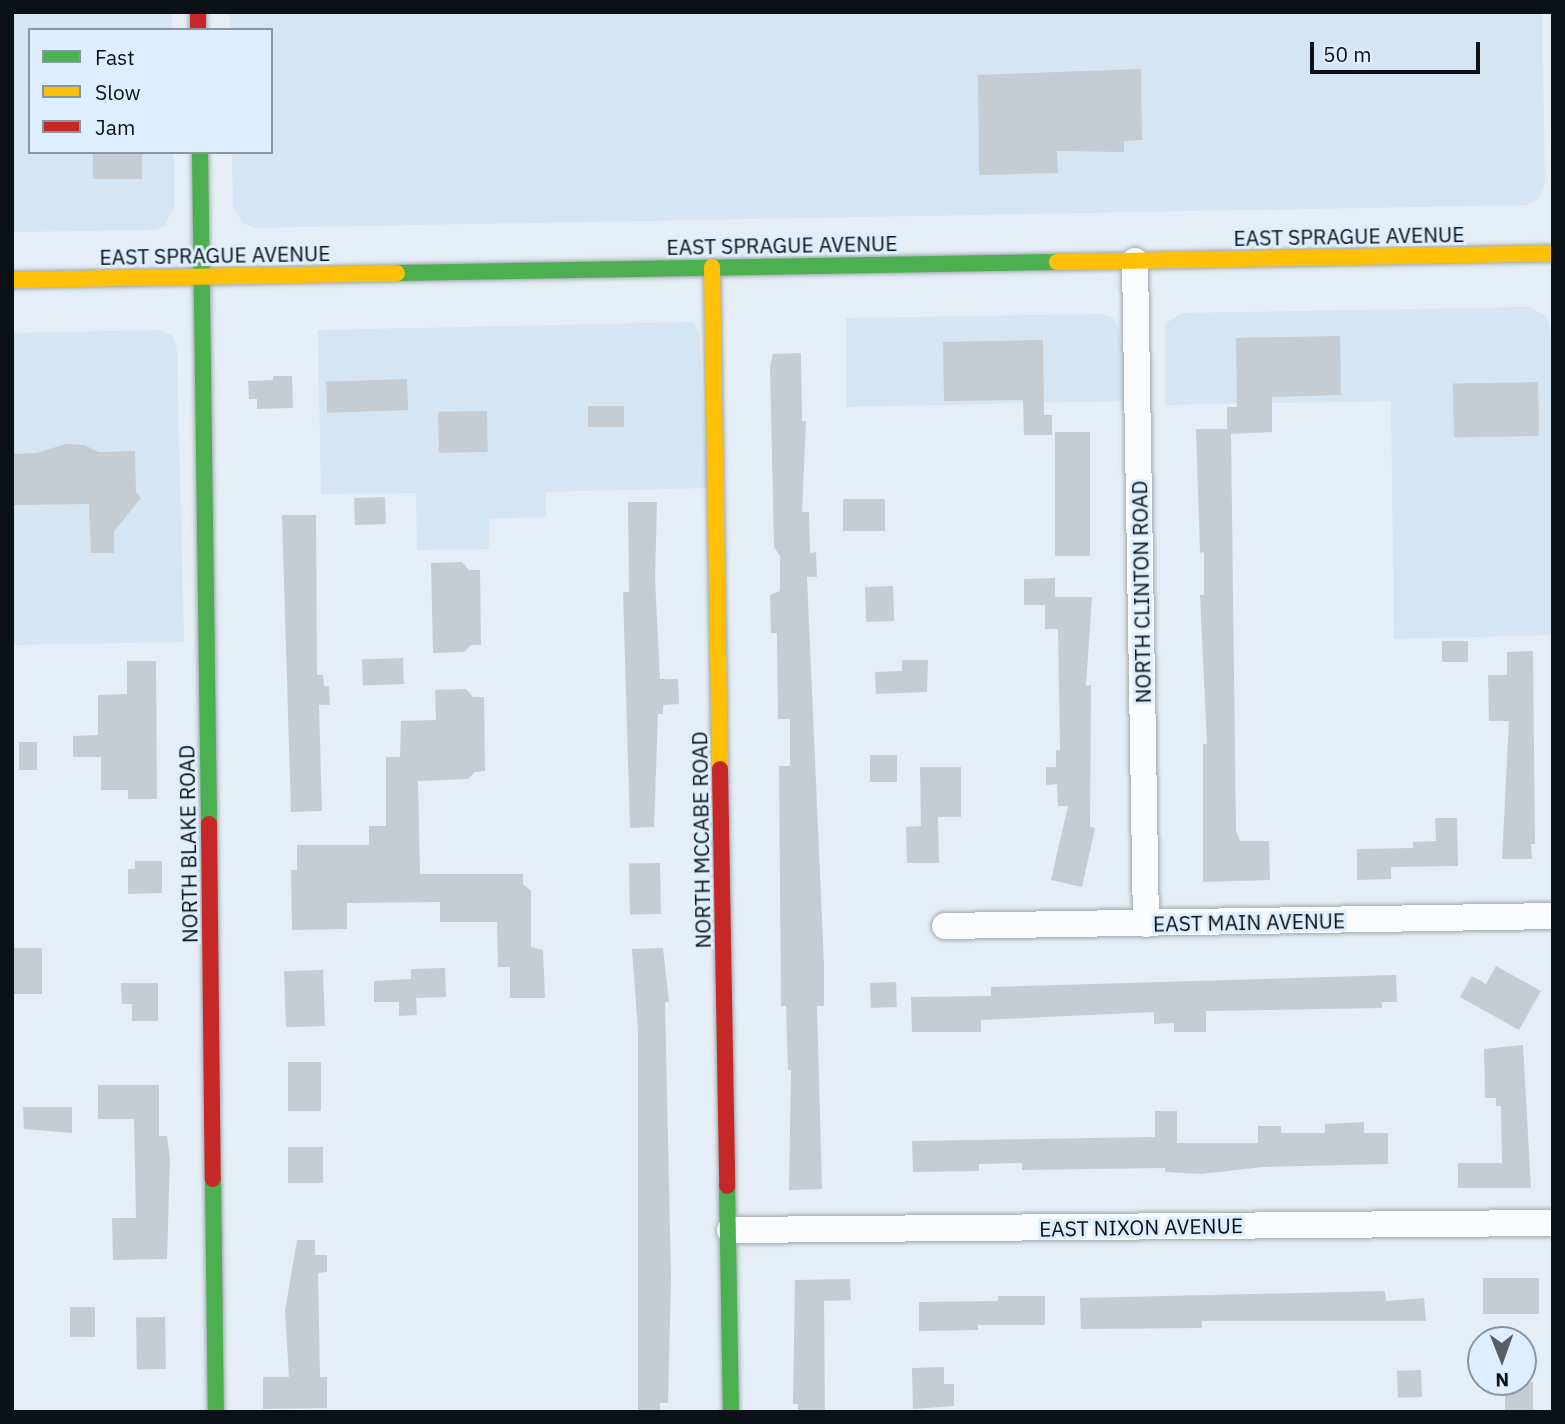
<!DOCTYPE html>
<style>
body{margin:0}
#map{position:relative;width:1565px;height:1424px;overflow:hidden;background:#e5eef6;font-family:"IBM Plex Sans",sans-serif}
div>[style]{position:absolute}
.built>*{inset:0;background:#d4e5f3}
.building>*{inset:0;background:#c5ccd2;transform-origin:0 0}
.roads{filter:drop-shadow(0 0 2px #a0a7ad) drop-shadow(0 0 2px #a0a7ad)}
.street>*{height:26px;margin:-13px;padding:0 13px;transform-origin:13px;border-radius:13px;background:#fbfcfe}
.fast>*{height:16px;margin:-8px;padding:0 8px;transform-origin:8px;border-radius:8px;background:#4caf50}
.slow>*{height:16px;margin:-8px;padding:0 8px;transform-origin:8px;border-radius:8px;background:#ffc107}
.jam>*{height:16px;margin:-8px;padding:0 8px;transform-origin:8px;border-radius:8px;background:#c62828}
span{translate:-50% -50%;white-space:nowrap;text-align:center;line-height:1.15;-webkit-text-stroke:6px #ddeefe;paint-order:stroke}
.street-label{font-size:21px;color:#0b1116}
.frame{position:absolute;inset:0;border:14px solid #0b1116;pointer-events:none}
.legend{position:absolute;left:28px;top:28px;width:245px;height:126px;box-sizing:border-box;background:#ddeefe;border:2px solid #8996a1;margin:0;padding:9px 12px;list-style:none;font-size:21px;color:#0b1116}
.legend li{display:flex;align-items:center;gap:14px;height:35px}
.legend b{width:35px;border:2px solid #8996a1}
.north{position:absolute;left:1467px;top:1326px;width:70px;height:70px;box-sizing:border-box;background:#ddeefe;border:2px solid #8996a1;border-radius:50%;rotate:179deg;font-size:19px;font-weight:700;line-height:28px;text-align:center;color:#0b1116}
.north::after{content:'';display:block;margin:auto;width:24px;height:32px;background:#575e64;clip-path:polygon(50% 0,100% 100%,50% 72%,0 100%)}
.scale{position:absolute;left:1310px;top:42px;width:170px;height:32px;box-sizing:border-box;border:4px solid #0b1116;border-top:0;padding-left:9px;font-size:21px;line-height:24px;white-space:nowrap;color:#0b1116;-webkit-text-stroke:5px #ddeefe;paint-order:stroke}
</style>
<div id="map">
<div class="built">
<i style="clip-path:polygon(12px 12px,172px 12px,172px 30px,30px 30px,30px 152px,174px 152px,175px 206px,164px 226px,156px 230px,12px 232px)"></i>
<i style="clip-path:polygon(229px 12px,1542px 12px,1545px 182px,1539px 199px,1526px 205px,254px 228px,243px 223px,233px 208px,232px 152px,271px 152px,271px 30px,230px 30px)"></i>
<i style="clip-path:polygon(1529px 307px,1547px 317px,1552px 335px,1553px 635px,1394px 639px,1391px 401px,1165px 405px,1165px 324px,1181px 313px)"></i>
<i style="clip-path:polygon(1102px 314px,1113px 318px,1119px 328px,1125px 401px,846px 407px,846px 318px)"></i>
<i style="clip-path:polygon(693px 322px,699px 332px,707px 488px,546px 492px,546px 517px,489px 519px,489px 549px,417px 550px,416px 493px,321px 494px,318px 330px)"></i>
<i style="clip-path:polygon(160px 330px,173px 336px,177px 351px,184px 642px,13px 645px,12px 679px,12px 333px)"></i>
</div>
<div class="building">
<i style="clip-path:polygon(1141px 69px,1142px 140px,1124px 141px,1124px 152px,1057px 151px,1058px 173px,979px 175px,978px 75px)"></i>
<i style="left:93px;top:152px;width:49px;height:27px"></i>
<i style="clip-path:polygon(1340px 336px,1341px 395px,1272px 397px,1272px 432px,1231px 434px,1236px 830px,1240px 841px,1269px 841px,1270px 880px,1203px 882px,1203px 744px,1207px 744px,1200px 595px,1204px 595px,1204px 552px,1200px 553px,1196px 429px,1227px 429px,1227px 407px,1237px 407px,1236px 338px)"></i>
<i style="clip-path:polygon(1043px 340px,1044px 415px,1052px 415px,1052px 435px,1024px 435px,1023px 400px,944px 401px,943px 342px)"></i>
<i style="clip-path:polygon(801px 353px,802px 421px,806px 421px,802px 512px,809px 512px,810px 553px,816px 552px,817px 577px,807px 577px,824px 965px,824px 1006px,817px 1006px,822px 1189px,789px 1190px,791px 1070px,788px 1070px,786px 1006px,781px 1006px,779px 766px,790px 766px,790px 719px,778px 719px,777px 633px,771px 633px,770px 595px,780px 591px,780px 556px,774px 547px,770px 366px,773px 354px)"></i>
<i style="clip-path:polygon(273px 376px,292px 376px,293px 408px,257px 409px,257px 399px,249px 399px,248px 381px,273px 380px)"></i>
<i style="left:407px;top:379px;width:31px;height:81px;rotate:88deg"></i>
<i style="left:1538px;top:382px;width:54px;height:85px;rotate:89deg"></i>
<i style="left:588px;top:406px;width:36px;height:21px"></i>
<i style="left:487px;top:411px;width:41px;height:49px;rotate:89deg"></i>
<i style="left:1055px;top:432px;width:35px;height:124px"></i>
<i style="clip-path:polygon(66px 444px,84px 445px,99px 452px,135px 451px,136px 492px,141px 498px,114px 531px,114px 553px,91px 553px,89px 504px,12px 505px,12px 454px,36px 453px)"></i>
<i style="left:385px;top:497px;width:27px;height:31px;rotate:88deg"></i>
<i style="left:885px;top:499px;width:32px;height:42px;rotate:90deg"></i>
<i style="clip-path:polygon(628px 502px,657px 502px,655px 579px,660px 679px,678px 679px,679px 704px,663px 705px,663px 714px,658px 714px,654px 827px,630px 828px,623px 592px,629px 592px)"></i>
<i style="clip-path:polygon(282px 515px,316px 515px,317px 675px,323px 675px,324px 686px,329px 686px,330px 705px,319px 705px,322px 811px,291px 812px)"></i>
<i style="clip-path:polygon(462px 562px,469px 570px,480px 570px,481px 645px,471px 645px,464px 652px,433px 653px,431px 563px)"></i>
<i style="clip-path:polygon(1055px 578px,1055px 597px,1092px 597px,1086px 686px,1091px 685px,1090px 827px,1095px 828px,1082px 887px,1051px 880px,1068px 806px,1058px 806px,1057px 784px,1046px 785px,1046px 767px,1056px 767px,1056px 750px,1060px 750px,1058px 629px,1045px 629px,1045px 605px,1024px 605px,1024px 579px)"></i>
<i style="left:893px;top:586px;width:35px;height:28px;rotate:88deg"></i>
<i style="left:1442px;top:641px;width:26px;height:21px"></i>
<i style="clip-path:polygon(1533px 651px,1535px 844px,1531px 844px,1532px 859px,1502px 859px,1509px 721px,1489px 721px,1488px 675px,1507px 675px,1507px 652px)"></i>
<i style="left:403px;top:658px;width:26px;height:41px;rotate:88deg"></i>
<i style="clip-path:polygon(902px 660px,928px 660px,927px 692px,876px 694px,875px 672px,902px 671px)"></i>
<i style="clip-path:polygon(127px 661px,156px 661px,157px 799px,128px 799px,128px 790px,101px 790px,101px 757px,73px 757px,73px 736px,98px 735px,98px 695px,127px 694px)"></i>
<i style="clip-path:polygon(466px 689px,473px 697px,484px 697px,485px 771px,475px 772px,468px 779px,418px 781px,420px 874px,523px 874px,523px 884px,531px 891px,531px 947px,543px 950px,545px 998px,510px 998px,510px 967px,498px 967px,497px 922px,440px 922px,440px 902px,347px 903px,347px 929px,292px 930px,291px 870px,297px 870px,297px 845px,369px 845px,369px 826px,386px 826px,386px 757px,400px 757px,401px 721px,436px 720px,435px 690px)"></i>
<i style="left:19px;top:742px;width:18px;height:28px"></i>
<i style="left:870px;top:755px;width:27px;height:27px"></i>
<i style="clip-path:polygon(920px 767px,961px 767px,961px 817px,938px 817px,939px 863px,907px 863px,906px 827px,921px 826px)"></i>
<i style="clip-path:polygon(1435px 818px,1457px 818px,1458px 866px,1391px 867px,1391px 879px,1357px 880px,1357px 849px,1413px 848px,1413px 842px,1436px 841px)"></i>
<i style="clip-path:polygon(135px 861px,162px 861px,162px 893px,128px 894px,128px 869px,135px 869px)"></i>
<i style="left:660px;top:863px;width:51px;height:31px;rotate:89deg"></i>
<i style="left:12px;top:948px;width:30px;height:46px"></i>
<i style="clip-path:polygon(663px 948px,669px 1002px,665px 1002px,671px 1277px,668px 1403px,660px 1403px,660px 1412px,638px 1412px,638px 1030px,632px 949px)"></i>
<i style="clip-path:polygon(1496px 966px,1541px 991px,1519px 1030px,1460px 997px,1472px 976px,1486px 984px)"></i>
<i style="clip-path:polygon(445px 968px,446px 997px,416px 998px,417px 1015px,399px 1016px,399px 1002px,374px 1002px,374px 981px,411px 979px,411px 969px)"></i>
<i style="left:323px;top:970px;width:56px;height:39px;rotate:88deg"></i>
<i style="clip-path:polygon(1396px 975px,1397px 1002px,1382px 1002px,1382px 1008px,1206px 1011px,1206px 1032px,1174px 1032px,1174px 1023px,1154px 1024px,1154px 1012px,981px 1020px,981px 1032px,912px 1032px,911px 997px,991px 996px,991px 987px)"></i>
<i style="left:896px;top:982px;width:25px;height:26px;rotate:88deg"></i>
<i style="clip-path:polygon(121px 983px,158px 983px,158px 1021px,132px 1021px,132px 1004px,122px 1004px)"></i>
<i style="clip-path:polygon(1523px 1045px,1531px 1188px,1458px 1188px,1458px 1163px,1502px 1163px,1501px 1106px,1496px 1106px,1496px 1098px,1485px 1098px,1484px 1049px)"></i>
<i style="left:288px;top:1062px;width:33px;height:49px"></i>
<i style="clip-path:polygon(98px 1085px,159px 1085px,159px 1136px,167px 1136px,170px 1159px,167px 1259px,113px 1260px,112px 1218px,136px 1218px,134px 1119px,98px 1119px)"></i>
<i style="clip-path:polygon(23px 1107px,72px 1107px,72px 1133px,24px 1129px)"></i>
<i style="clip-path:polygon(1155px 1111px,1177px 1111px,1177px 1143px,1258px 1143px,1258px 1126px,1281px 1126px,1281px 1133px,1325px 1133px,1325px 1124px,1364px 1122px,1364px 1133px,1388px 1133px,1388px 1164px,1263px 1167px,1201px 1174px,1165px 1172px,1165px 1168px,1022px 1170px,1022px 1163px,979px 1164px,979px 1171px,913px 1172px,912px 1141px,1155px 1137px)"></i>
<i style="left:288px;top:1147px;width:35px;height:36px"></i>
<i style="clip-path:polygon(297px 1240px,315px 1240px,315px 1255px,327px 1255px,327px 1272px,318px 1273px,320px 1377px,327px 1377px,327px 1408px,263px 1409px,263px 1377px,289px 1377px,285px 1311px)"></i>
<i style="left:1539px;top:1278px;width:36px;height:56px;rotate:90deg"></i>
<i style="clip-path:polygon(850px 1279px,851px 1300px,824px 1301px,825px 1412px,798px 1412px,798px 1404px,793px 1404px,795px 1280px)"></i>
<i style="clip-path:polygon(1385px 1291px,1386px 1301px,1424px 1298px,1426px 1321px,1202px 1321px,1202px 1328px,1081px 1329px,1080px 1298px)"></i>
<i style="clip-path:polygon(998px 1296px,1045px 1296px,1045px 1325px,978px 1325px,978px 1330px,919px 1331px,919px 1302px,998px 1301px)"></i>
<i style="left:70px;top:1307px;width:25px;height:30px"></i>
<i style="left:165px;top:1317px;width:52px;height:29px;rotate:89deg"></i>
<i style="clip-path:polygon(944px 1367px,944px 1384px,954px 1384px,954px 1406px,913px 1409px,912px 1368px)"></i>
<i style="left:1421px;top:1370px;width:27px;height:24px;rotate:88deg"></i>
<i style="left:1505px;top:1382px;width:28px;height:30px"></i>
</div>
<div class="roads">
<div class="street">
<i style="left:1135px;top:261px;width:663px;rotate:89.05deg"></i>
<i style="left:945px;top:926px;width:608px;rotate:-0.94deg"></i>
<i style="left:730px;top:1230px;width:823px;rotate:-0.49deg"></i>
</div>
<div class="fast">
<i style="left:200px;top:152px;width:672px;rotate:89.23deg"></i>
<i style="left:397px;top:273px;width:660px;rotate:-0.95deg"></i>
<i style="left:213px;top:1179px;width:233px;rotate:89.3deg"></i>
<i style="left:727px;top:1186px;width:226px;rotate:89deg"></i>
</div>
<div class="slow">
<i style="left:1057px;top:262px;width:496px;rotate:-1deg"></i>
<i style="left:712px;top:267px;width:502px;rotate:89.09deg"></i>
<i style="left:12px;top:280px;width:385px;rotate:-1deg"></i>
</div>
<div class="jam">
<i style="left:198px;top:12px;width:18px;rotate:90deg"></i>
<i style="left:720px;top:769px;width:417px;rotate:89deg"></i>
<i style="left:209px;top:824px;width:355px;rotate:89.4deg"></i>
</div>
</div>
<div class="street-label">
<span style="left:1349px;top:236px;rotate:-1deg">EAST SPRAGUE AVENUE</span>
<span style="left:782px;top:245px;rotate:-1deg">EAST SPRAGUE AVENUE</span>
<span style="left:215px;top:255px;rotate:-1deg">EAST SPRAGUE AVENUE</span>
<span style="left:1141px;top:592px;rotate:-91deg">NORTH CLINTON ROAD</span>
<span style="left:701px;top:840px;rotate:-91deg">NORTH MCCABE ROAD</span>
<span style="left:188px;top:844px;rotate:-91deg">NORTH BLAKE ROAD</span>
<span style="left:1249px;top:922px;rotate:-1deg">EAST MAIN AVENUE</span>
<span style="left:1141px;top:1227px;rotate:-1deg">EAST NIXON AVENUE</span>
</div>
<div class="frame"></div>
<ul class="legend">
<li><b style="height:9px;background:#4caf50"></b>Fast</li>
<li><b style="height:9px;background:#ffc107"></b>Slow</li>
<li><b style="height:9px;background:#c62828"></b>Jam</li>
</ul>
<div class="north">N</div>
<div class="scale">50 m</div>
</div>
